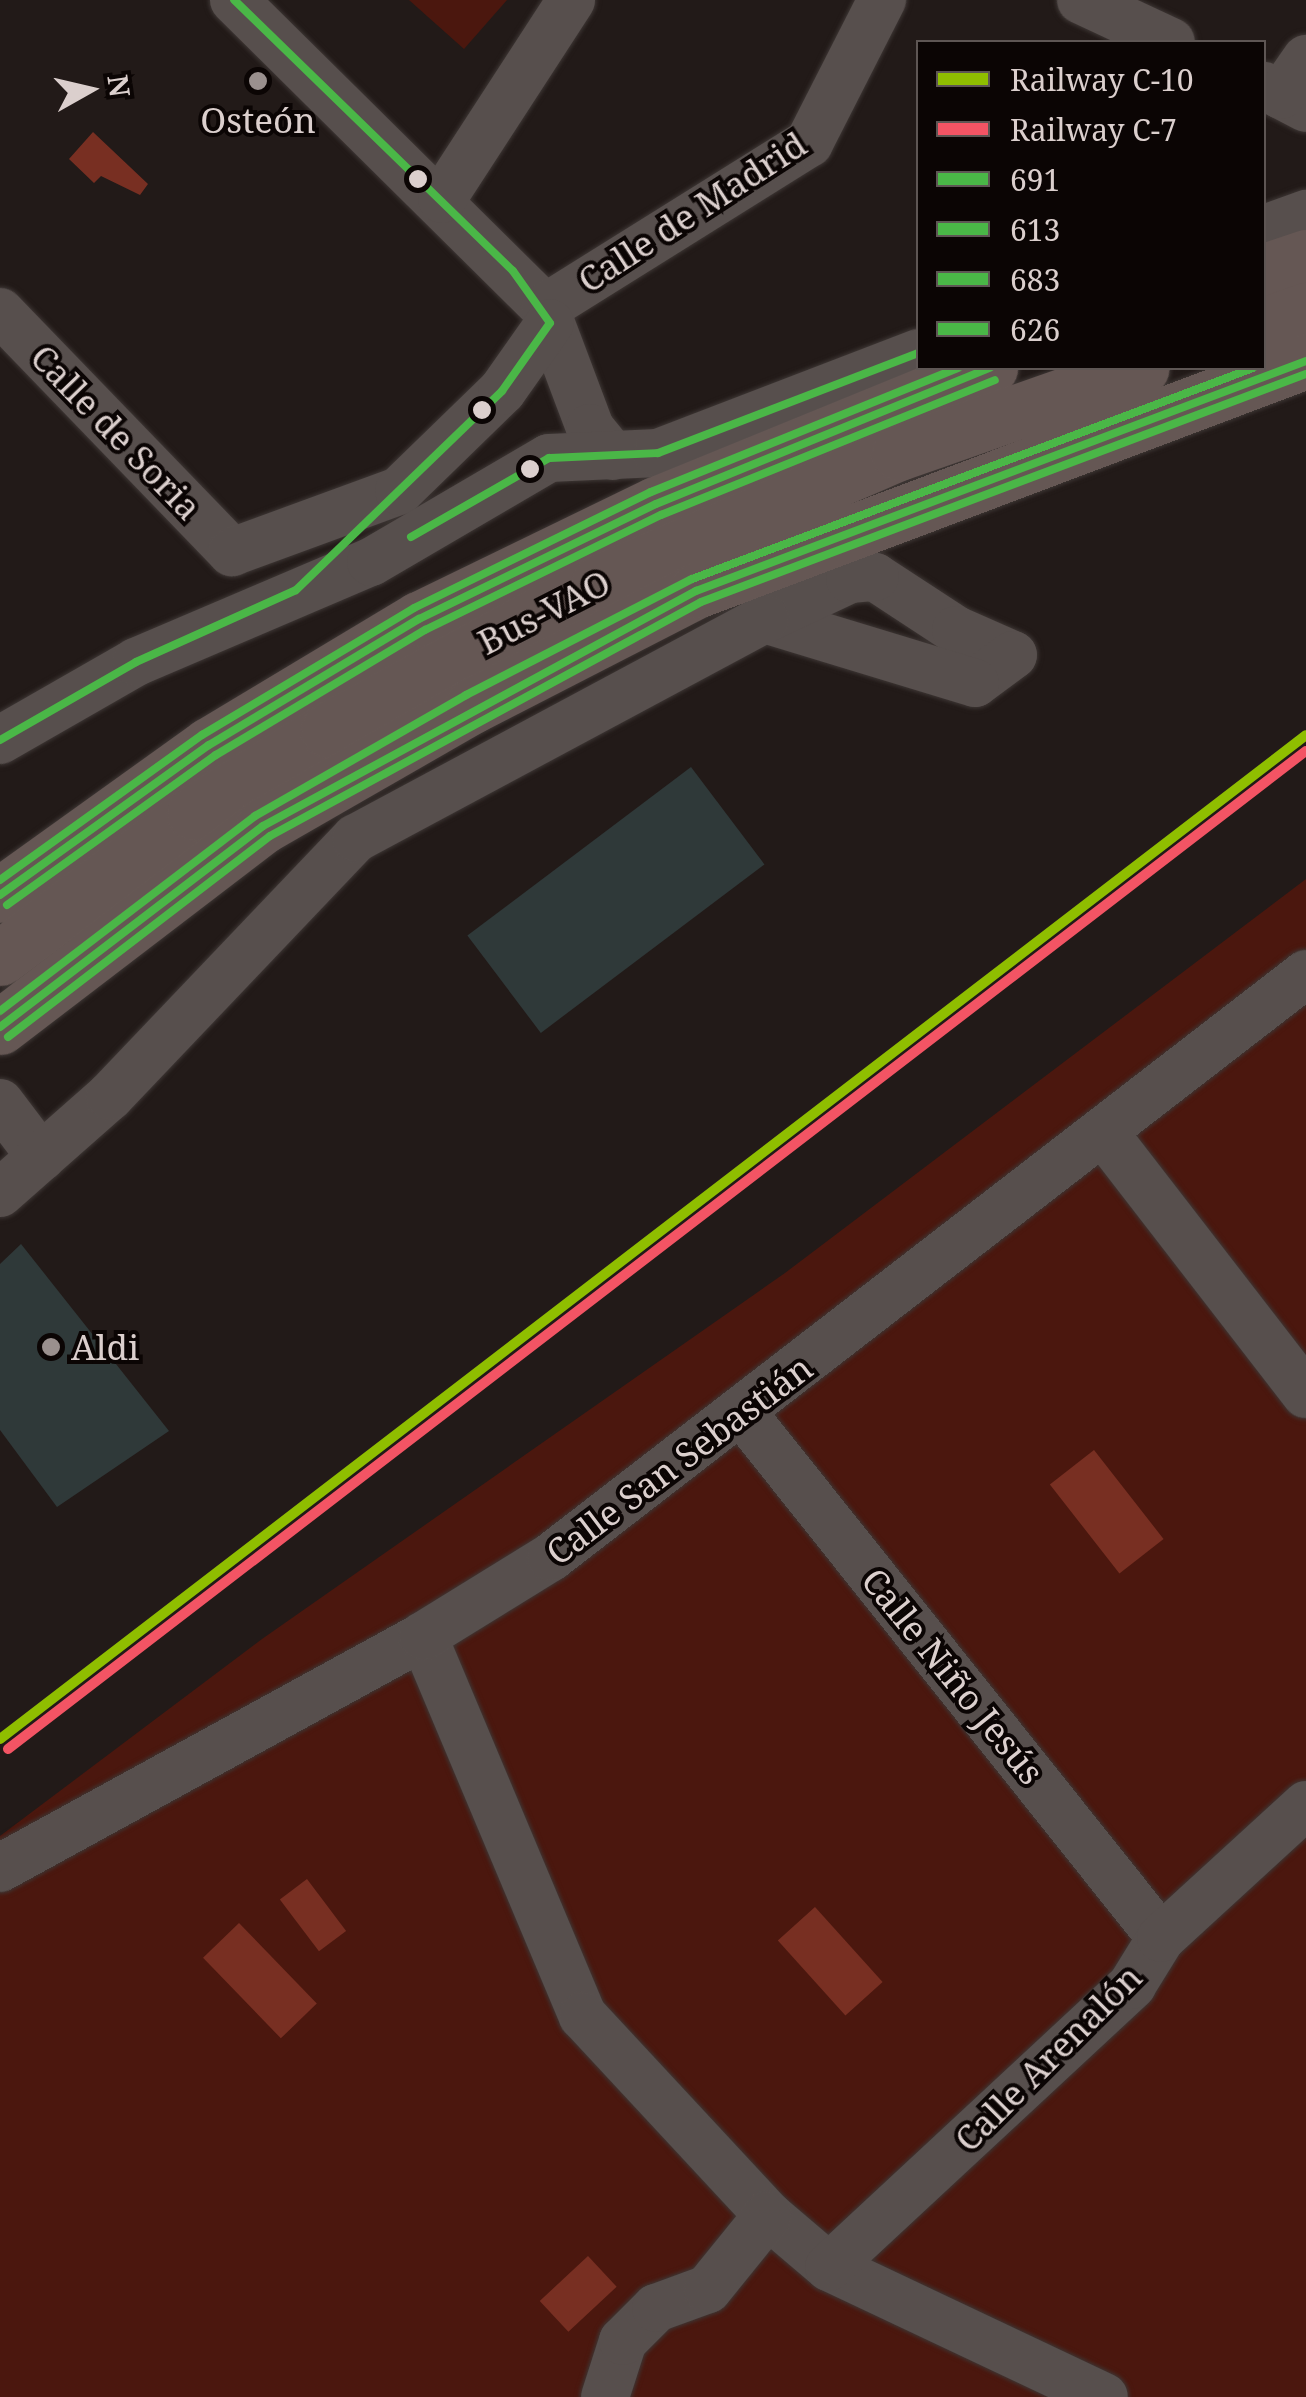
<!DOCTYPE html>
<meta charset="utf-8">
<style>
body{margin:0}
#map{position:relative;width:1306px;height:2397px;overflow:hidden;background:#221a18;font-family:"Noto Serif",serif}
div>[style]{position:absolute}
.green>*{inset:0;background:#4b170e}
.water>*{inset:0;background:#782f22;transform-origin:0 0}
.building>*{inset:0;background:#2f3939;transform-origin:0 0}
.roads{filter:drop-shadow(0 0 2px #3d3634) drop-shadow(0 0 2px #3d3634)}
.minor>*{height:48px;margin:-24px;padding:0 24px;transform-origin:24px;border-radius:24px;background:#574f4d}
.highway>*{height:55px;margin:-27.5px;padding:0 27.5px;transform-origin:27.5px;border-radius:27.5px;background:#655754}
.bus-1>*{height:8px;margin:-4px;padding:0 4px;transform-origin:4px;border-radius:4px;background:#4ab747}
.bus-2>*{height:8px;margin:-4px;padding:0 4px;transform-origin:4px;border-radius:4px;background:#4ab747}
.bus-3>*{height:8px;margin:-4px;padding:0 4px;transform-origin:4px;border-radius:4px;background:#4ab747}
.bus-4>*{height:8px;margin:-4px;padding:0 4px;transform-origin:4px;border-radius:4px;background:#4ab747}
.rail-1>*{height:10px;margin:-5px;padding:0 5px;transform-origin:5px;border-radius:5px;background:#8fbe00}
.rail-2>*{height:10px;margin:-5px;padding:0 5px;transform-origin:5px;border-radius:5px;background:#f35464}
.dots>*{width:28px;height:28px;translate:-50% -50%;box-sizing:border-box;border:5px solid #0b0504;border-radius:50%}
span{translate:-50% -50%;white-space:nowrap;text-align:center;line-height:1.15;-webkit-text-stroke:8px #0b0504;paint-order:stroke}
.poi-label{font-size:35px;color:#dbcfcd}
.left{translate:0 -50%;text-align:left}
.street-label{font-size:35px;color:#dbcfcd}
.legend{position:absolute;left:916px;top:40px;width:350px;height:330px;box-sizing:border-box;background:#0b0504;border:2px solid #5e5654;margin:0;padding:12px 18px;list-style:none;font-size:30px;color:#dbcfcd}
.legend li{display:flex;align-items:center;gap:20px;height:50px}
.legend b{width:50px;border:2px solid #5e5654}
.north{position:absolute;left:40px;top:40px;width:100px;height:100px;-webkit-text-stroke:8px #0b0504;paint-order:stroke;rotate:82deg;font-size:28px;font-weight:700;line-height:40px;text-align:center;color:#dbcfcd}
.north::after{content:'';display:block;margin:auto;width:35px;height:45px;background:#dbcfcd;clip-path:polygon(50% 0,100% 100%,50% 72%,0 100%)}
</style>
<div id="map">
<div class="green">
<i style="clip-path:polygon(409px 0,507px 0,464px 49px)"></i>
<i style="clip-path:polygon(1306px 879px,1306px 2397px,0 2397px,0 1836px,262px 1639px,785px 1273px)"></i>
</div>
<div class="water">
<i style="clip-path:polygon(93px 132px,148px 184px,140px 195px,101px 176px,94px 183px,69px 159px)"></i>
<i style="left:1094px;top:1450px;width:113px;height:56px;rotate:52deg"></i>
<i style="left:307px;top:1879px;width:65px;height:34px;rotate:53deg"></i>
<i style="left:815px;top:1907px;width:101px;height:50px;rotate:48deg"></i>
<i style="left:239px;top:1923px;width:112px;height:50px;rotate:46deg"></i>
<i style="left:588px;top:2256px;width:42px;height:66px;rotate:47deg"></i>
</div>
<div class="building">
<i style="left:691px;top:767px;width:122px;height:280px;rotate:53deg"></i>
<i style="clip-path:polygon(21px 1244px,169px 1431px,57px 1507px,0 1430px,0 1264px)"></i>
</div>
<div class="roads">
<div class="minor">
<i style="left:234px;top:0;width:438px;rotate:44.7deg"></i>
<i style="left:545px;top:308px;width:128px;rotate:69.4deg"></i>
<i style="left:590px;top:428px;width:36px;rotate:51deg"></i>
<i style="left:1081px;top:0;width:99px;rotate:25deg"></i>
<i style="left:1264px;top:86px;width:47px;rotate:27.6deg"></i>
<i style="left:1281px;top:95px;width:44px;rotate:-55.2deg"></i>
<i style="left:442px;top:199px;width:237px;rotate:-57deg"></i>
<i style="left:1264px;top:229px;width:45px;rotate:-19.7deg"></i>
<i style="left:545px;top:308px;width:311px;rotate:-32deg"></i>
<i style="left:809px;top:143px;width:161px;rotate:-63deg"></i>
<i style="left:0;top:312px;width:334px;rotate:46deg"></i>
<i style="left:232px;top:552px;width:178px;rotate:-20.1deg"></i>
<i style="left:399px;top:491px;width:144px;rotate:-44.2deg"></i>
<i style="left:502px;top:391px;width:83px;rotate:-54.8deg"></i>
<i style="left:875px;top:577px;width:97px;rotate:33.2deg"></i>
<i style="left:956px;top:630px;width:62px;rotate:23.7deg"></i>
<i style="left:1013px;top:655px;width:47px;rotate:143.6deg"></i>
<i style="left:975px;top:683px;width:220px;rotate:-163.1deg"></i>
<i style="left:765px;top:619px;width:94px;rotate:-25.2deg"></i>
<i style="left:850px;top:579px;width:25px;rotate:-5deg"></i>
<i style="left:0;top:740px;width:157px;rotate:-29.8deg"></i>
<i style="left:136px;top:662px;width:255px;rotate:-23.1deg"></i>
<i style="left:371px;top:562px;width:206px;rotate:-30.3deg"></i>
<i style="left:549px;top:458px;width:109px;rotate:-2.6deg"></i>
<i style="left:658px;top:453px;width:279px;rotate:-21deg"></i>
<i style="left:0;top:1103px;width:68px;rotate:52.8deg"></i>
<i style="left:1104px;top:1133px;width:330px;rotate:52.3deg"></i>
<i style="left:0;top:1193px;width:147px;rotate:-41.4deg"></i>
<i style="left:110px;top:1096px;width:356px;rotate:-46.4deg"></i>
<i style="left:356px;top:838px;width:464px;rotate:-28.2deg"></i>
<i style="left:744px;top:1415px;width:669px;rotate:51.43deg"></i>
<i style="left:423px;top:1636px;width:412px;rotate:67.2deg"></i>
<i style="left:583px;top:2016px;width:272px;rotate:47.1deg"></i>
<i style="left:768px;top:2215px;width:80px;rotate:40.4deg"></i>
<i style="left:829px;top:2267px;width:304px;rotate:25.3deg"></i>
<i style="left:0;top:1868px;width:482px;rotate:-28.7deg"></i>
<i style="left:423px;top:1636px;width:150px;rotate:-31.7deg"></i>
<i style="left:551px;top:1557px;width:954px;rotate:-37.67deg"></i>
<i style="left:829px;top:2267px;width:414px;rotate:-42.9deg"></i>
<i style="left:1132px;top:1985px;width:55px;rotate:-58.3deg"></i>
<i style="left:1161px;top:1938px;width:197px;rotate:-42.5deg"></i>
<i style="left:605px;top:2397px;width:59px;rotate:-72.2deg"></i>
<i style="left:623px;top:2341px;width:47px;rotate:-45deg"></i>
<i style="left:656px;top:2308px;width:55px;rotate:-20.1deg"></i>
<i style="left:708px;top:2289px;width:95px;rotate:-51deg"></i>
</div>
<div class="highway">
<i style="left:1264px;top:271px;width:44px;rotate:-18.4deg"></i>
<i style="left:1264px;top:325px;width:45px;rotate:-19.7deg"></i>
<i style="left:0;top:895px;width:257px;rotate:-35.7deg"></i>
<i style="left:209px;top:745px;width:245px;rotate:-31deg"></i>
<i style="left:419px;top:619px;width:263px;rotate:-25.9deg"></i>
<i style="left:656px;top:504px;width:361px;rotate:-22.2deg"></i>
<i style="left:0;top:958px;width:242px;rotate:-36.8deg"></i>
<i style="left:194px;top:813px;width:158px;rotate:-31.8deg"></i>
<i style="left:328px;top:730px;width:307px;rotate:-28.6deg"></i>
<i style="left:598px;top:583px;width:328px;rotate:-23.4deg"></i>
<i style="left:899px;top:453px;width:257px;rotate:-19.3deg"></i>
<i style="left:0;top:1027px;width:331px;rotate:-37.4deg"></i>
<i style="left:263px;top:826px;width:241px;rotate:-29.9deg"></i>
<i style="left:472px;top:706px;width:252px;rotate:-27.2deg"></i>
<i style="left:696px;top:591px;width:652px;rotate:-20.66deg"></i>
</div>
</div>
<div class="bus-1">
<i style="left:0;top:895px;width:257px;rotate:-35.7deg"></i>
<i style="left:209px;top:745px;width:245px;rotate:-31deg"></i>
<i style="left:419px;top:619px;width:263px;rotate:-25.9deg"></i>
<i style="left:656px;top:504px;width:361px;rotate:-22.2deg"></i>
<i style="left:0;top:1027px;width:331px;rotate:-37.4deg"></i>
<i style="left:263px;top:826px;width:493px;rotate:-28.5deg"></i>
<i style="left:696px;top:591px;width:652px;rotate:-20.66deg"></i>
</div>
<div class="bus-2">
<i style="left:7px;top:905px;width:257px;rotate:-35.7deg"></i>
<i style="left:216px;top:755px;width:244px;rotate:-30.9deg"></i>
<i style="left:425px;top:630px;width:263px;rotate:-26deg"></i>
<i style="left:661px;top:515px;width:360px;rotate:-22deg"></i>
<i style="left:8px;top:1037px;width:330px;rotate:-37.5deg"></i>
<i style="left:270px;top:836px;width:490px;rotate:-28.5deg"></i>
<i style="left:701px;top:602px;width:647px;rotate:-20.65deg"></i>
</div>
<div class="bus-3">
<i style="left:0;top:880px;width:249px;rotate:-35.7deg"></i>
<i style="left:202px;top:735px;width:247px;rotate:-30.9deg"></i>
<i style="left:414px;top:608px;width:264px;rotate:-26.1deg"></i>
<i style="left:651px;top:492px;width:331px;rotate:-22deg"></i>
<i style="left:0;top:1011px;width:321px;rotate:-37.4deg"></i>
<i style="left:255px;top:816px;width:243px;rotate:-29.8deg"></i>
<i style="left:466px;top:695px;width:254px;rotate:-27.2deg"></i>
<i style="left:692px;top:579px;width:599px;rotate:-20.61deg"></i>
</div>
<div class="bus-4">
<i style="left:411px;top:537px;width:159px;rotate:-29.8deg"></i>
<i style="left:549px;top:458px;width:109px;rotate:-2.6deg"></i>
<i style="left:658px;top:453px;width:279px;rotate:-21deg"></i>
<i style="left:0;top:740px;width:157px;rotate:-29.8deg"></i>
<i style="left:136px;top:662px;width:175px;rotate:-24.2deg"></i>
<i style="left:296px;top:590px;width:286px;rotate:-44deg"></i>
<i style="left:502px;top:391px;width:83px;rotate:-54.8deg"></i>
<i style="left:550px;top:323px;width:64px;rotate:-125.4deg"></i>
<i style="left:513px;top:271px;width:389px;rotate:-135.8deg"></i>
</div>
<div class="rail-1">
<i style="left:0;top:1739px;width:1647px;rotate:-37.55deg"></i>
</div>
<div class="rail-2">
<i style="left:8px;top:1749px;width:1637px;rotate:-37.56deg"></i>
</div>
<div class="dots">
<i style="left:258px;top:81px;background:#9a908e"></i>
<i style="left:418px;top:179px;background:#dbcfcd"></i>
<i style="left:482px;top:410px;background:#dbcfcd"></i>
<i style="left:530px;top:469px;background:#dbcfcd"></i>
<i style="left:51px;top:1347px;background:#9a908e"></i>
</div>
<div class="poi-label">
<span style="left:258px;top:120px">Osteón</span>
<span class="left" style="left:71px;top:1347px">Aldi</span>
</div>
<div class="street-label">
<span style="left:692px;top:212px;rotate:-33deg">Calle de Madrid</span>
<span style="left:116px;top:432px;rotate:46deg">Calle de Soria</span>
<span style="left:544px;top:612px;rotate:-27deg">Bus-VAO</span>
<span style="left:679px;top:1460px;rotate:-37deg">Calle San Sebastián</span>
<span style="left:953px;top:1676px;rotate:51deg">Calle Niño Jesús</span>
<span style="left:1048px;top:2058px;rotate:-45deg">Calle Arenalón</span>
</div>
<ul class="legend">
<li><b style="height:12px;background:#8fbe00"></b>Railway C-10</li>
<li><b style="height:12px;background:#f35464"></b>Railway C-7</li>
<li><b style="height:12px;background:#4ab747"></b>691</li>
<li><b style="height:12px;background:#4ab747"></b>613</li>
<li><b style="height:12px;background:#4ab747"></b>683</li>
<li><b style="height:12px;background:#4ab747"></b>626</li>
</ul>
<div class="north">N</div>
</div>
